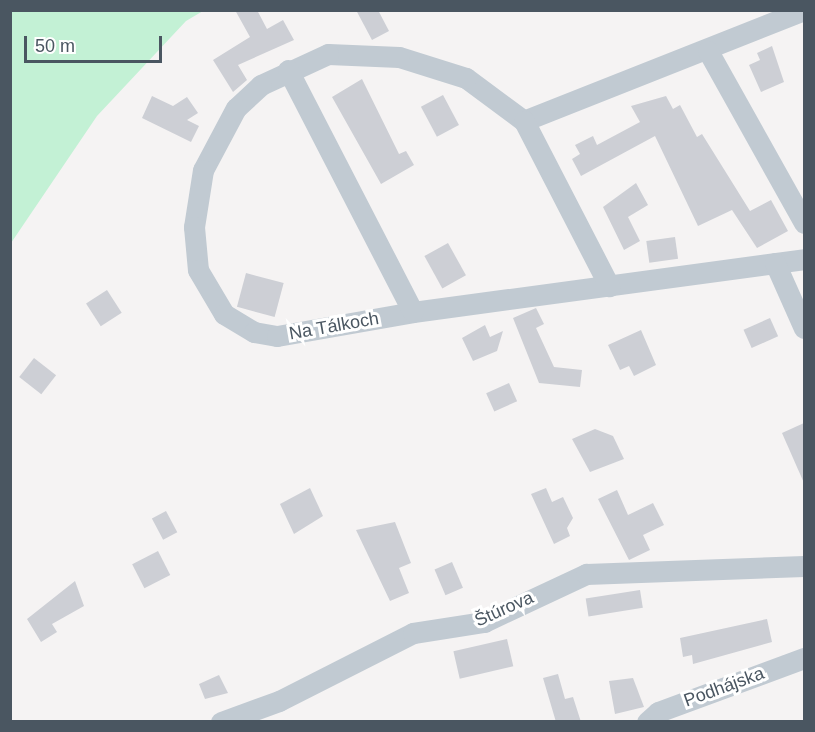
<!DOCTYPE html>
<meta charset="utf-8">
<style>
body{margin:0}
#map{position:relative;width:815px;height:732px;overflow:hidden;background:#f5f3f3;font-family:Arial,sans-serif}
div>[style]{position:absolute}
.green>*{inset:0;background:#c3f1d5}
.building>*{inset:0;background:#cdcfd5;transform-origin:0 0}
.minor>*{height:21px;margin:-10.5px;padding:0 10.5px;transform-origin:10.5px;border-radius:10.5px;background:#c1cad2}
span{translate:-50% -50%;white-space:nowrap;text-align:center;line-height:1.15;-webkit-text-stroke:6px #fff;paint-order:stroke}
.street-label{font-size:18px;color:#4a5661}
.frame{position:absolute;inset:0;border:12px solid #4a5661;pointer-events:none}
.scale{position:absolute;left:24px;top:36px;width:138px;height:27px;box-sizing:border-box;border:3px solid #4a5661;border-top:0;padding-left:8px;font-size:18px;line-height:21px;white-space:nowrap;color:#4a5661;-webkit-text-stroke:4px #fff;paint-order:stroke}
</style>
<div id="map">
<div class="green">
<i style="clip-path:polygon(11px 10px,203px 11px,186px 21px,97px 116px,11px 243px)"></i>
</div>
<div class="building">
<i style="clip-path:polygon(235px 10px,257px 10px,267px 29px,283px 20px,294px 40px,238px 65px,247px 80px,233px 92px,213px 60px,250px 37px)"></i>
<i style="clip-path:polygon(356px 10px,378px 10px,389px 31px,372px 40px)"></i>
<i style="clip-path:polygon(772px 46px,784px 82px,761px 92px,749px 65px,760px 60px,757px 53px)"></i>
<i style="clip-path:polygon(362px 79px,399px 154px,406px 151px,414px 165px,381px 184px,332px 97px)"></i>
<i style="left:443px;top:95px;width:34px;height:25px;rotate:62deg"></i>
<i style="clip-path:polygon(152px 96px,173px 106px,187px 97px,198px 113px,187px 120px,199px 126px,191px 142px,142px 118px)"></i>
<i style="clip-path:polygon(666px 96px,673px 109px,680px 105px,697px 137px,702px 134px,750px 211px,771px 200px,788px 231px,757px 248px,732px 210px,698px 226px,655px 136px,581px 176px,572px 159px,580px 154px,575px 145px,593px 136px,597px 145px,640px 122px,631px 106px)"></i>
<i style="clip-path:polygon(636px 183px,648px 205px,628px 217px,640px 241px,624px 250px,603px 207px)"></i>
<i style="left:675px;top:237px;width:22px;height:29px;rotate:82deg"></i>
<i style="left:448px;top:243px;width:37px;height:27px;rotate:61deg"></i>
<i style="left:246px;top:273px;width:39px;height:35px;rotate:15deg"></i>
<i style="left:107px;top:290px;width:27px;height:25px;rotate:57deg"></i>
<i style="clip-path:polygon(536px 308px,544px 324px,536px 328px,554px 367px,582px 370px,580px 387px,539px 383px,513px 318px)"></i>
<i style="left:770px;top:318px;width:20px;height:29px;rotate:66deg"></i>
<i style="clip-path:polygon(485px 325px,490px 337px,503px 331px,497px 351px,473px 361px,462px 338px)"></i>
<i style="clip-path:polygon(641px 330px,656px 365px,634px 376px,629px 366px,620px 370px,608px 345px)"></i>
<i style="left:34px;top:358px;width:28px;height:24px;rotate:38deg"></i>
<i style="left:509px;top:383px;width:20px;height:25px;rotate:66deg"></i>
<i style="clip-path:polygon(804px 423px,804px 483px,782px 433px)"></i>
<i style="clip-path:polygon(595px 429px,613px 436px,624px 459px,590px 472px,572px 439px)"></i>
<i style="clip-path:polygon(310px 488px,323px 516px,294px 534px,280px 504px)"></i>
<i style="clip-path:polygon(546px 488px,552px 502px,563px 497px,573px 518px,567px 528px,570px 536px,554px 544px,531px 494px)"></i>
<i style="clip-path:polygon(617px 490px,628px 515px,653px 503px,664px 525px,643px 535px,650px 550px,629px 560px,598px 499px)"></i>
<i style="left:166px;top:511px;width:24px;height:16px;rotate:62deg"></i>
<i style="clip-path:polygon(395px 522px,411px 563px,399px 568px,409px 593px,390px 601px,356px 530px)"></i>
<i style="left:158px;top:551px;width:27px;height:29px;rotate:63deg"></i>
<i style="left:452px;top:562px;width:28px;height:19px;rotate:67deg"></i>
<i style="clip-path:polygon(75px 581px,84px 606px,52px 624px,57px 632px,41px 642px,27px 619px)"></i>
<i style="left:640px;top:590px;width:18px;height:55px;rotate:81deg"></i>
<i style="clip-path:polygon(767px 619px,772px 642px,693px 664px,692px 655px,683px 657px,680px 638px)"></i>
<i style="left:507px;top:639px;width:28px;height:55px;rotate:77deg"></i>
<i style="clip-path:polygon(558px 674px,565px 699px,573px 697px,581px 722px,556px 722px,543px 678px)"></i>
<i style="clip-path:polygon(219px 675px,228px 693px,205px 699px,199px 684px)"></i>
<i style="clip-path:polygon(633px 678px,644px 707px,615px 714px,609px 681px)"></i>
</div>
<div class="minor">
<i style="left:804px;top:10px;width:301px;rotate:158.4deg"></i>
<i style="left:524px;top:121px;width:72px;rotate:-143.4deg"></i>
<i style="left:466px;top:78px;width:70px;rotate:-162.6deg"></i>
<i style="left:399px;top:57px;width:71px;rotate:-177.6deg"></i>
<i style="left:328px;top:54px;width:74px;rotate:155.2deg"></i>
<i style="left:261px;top:85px;width:34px;rotate:137deg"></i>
<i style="left:236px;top:108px;width:70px;rotate:118deg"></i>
<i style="left:203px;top:170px;width:58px;rotate:99deg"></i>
<i style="left:194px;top:227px;width:43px;rotate:84.7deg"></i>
<i style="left:198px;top:270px;width:51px;rotate:59.4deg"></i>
<i style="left:224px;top:314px;width:35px;rotate:31deg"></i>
<i style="left:254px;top:332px;width:23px;rotate:10deg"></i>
<i style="left:277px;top:336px;width:138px;rotate:-10deg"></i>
<i style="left:413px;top:312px;width:395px;rotate:-7.7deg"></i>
<i style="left:708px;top:51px;width:197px;rotate:60.8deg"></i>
<i style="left:288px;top:70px;width:272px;rotate:62.7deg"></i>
<i style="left:524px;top:121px;width:186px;rotate:62.7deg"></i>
<i style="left:775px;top:263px;width:71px;rotate:66deg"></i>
<i style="left:221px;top:722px;width:62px;rotate:-19.9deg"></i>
<i style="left:279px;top:701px;width:150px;rotate:-26.9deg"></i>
<i style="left:413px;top:633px;width:72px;rotate:-8.8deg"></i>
<i style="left:484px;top:622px;width:113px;rotate:-25.2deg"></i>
<i style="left:586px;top:574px;width:218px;rotate:-2.1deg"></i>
<i style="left:647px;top:722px;width:15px;rotate:-42deg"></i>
<i style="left:658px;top:712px;width:156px;rotate:-20.3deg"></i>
</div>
<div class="street-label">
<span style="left:334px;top:326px;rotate:-10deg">Na Tálkoch</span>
<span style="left:504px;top:609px;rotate:-24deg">Štúrova</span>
<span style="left:724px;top:687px;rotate:-20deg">Podhájska</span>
</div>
<div class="frame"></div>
<div class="scale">50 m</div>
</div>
